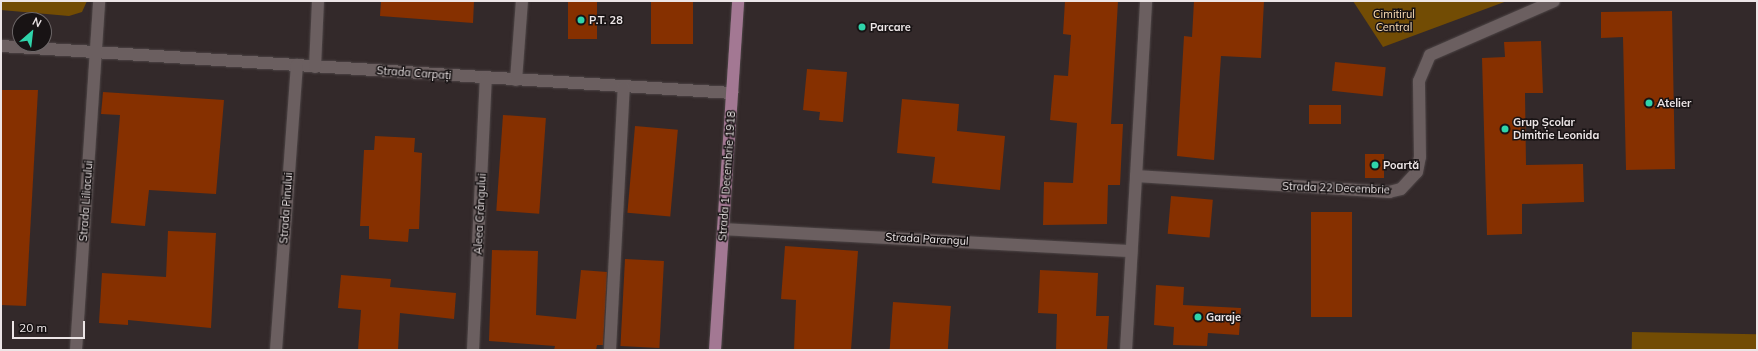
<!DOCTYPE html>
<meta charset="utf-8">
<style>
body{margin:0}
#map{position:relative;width:1758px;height:351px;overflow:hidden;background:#33292a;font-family:Mulish,sans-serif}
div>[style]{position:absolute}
.green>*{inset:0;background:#724c04;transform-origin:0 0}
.building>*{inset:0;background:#863000;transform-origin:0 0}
.roads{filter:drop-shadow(0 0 1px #4d4546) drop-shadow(0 0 1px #4d4546)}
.minor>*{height:12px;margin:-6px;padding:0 6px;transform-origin:6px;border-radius:6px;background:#6b5f60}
.major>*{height:12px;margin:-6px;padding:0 6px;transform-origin:6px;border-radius:6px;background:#a37893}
.dots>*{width:11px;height:11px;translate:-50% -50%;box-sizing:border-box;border:2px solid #181314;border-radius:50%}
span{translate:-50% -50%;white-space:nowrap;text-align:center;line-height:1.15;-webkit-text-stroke:3px #181314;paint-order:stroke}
.park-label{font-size:11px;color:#fddeb5}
.poi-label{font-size:11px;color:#ece5e6;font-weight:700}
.left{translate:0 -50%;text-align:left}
.street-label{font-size:11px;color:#ece5e6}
.frame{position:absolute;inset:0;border:2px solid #ece5e6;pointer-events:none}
.north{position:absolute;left:12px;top:12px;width:40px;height:40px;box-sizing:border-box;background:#181314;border:1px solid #6d6768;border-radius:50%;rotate:28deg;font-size:11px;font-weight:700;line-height:16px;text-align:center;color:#ece5e6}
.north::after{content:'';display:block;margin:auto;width:14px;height:18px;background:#2fd4aa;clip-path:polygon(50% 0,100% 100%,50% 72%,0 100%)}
.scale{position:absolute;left:12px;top:321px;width:73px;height:18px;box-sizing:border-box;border:2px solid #ece5e6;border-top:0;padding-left:5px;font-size:12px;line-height:14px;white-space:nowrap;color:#ece5e6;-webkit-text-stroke:3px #181314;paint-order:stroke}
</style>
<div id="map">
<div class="green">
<i style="clip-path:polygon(1px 1px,87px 1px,82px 12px,69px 16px,1px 10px)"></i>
<i style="clip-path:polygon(1353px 1px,1507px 1px,1383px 47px)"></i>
<i style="left:1632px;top:332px;width:125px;height:18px;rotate:1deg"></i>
</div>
<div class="building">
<i style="clip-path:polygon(381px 1px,474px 1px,473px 23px,380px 16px)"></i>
<i style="left:568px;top:1px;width:29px;height:38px"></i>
<i style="left:651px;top:1px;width:42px;height:43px"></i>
<i style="clip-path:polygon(1065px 1px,1118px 1px,1111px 124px,1123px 124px,1120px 185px,1108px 185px,1107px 224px,1043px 225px,1044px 182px,1073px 183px,1077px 123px,1050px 120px,1054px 75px,1068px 76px,1071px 35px,1063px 34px)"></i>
<i style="clip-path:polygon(1194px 1px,1264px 1px,1261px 58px,1221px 56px,1214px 160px,1177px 156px,1184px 36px,1192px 37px)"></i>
<i style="clip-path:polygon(1672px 11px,1675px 169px,1626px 170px,1623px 37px,1601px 38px,1601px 12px)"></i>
<i style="clip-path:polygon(1541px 41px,1543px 93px,1525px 93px,1526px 165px,1583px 164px,1584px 202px,1522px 204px,1522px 234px,1487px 235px,1482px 58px,1505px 57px,1504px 42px)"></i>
<i style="left:1335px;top:62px;width:51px;height:29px;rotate:6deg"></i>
<i style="clip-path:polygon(807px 69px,847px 72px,843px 122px,819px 120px,820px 112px,803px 110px)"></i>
<i style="clip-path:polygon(1px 90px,38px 90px,26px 306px,1px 305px)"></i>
<i style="clip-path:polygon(103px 92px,224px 100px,216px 194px,149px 190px,145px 226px,111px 223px,120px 115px,101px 114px)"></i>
<i style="clip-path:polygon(902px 99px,959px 104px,957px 131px,1005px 136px,1000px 190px,932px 183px,935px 157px,897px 153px)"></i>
<i style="left:1309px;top:105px;width:32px;height:19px"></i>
<i style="left:503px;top:115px;width:43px;height:96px;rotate:4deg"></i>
<i style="left:635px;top:126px;width:43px;height:87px;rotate:5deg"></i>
<i style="clip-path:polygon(375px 136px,415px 138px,414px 152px,422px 153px,419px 229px,409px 229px,408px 242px,369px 239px,369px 226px,360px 226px,364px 150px,374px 150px)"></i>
<i style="left:1365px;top:154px;width:19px;height:24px"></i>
<i style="left:1171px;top:196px;width:42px;height:38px;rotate:5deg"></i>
<i style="left:1311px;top:212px;width:41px;height:105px"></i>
<i style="clip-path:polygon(168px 231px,216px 233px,211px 328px,128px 320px,128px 325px,99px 323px,102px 273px,166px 277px)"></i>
<i style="clip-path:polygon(785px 246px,858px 251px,851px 350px,794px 350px,796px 300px,781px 299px)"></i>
<i style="clip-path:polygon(492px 250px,538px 251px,536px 315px,576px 319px,581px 270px,607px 272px,603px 345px,597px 345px,596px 350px,554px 350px,555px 346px,489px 341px)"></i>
<i style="left:625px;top:259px;width:39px;height:87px;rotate:3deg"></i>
<i style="clip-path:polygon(1040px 270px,1098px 273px,1096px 316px,1109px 316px,1107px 350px,1056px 350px,1057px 314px,1038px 313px)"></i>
<i style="clip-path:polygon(341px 275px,391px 279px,390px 287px,456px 293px,454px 319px,400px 313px,398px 350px,358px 350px,361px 310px,338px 308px)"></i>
<i style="clip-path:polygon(1156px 285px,1184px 287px,1183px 305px,1241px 308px,1239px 335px,1208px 333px,1207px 346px,1173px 345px,1174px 327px,1154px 325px)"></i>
<i style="left:893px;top:302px;width:58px;height:48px;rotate:4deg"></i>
</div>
<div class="roads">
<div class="minor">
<i style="left:1px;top:46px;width:733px;rotate:3.68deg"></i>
<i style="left:315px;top:67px;width:66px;rotate:-87.4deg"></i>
<i style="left:516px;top:80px;width:79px;rotate:-85.7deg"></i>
<i style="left:1136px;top:176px;width:254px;rotate:3.6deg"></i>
<i style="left:1389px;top:192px;width:12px;rotate:-14deg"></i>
<i style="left:1401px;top:189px;width:23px;rotate:-47deg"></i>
<i style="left:1417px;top:172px;width:15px;rotate:-79deg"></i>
<i style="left:1420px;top:157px;width:76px;rotate:-90.8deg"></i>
<i style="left:1419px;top:81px;width:28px;rotate:-67deg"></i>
<i style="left:1430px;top:55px;width:135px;rotate:-23.5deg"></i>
<i style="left:723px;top:229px;width:409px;rotate:3.1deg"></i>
<i style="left:76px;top:350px;width:350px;rotate:-86.2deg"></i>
<i style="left:276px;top:350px;width:286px;rotate:-85.8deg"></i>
<i style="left:473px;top:350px;width:273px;rotate:-87.3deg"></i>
<i style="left:610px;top:350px;width:263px;rotate:-87deg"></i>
<i style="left:1126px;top:350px;width:350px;rotate:-86.7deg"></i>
</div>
<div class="major">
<i style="left:715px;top:350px;width:350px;rotate:-86.2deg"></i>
</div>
</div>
<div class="dots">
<i style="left:581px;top:20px;background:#2fd4aa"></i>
<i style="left:862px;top:27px;background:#2fd4aa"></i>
<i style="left:1649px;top:103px;background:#2fd4aa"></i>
<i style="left:1505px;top:129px;background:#2fd4aa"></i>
<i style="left:1375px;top:165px;background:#2fd4aa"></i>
<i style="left:1198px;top:317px;background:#2fd4aa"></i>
</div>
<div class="park-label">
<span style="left:1394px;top:21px">Cimitirul<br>Central</span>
</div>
<div class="poi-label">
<span class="left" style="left:589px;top:20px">P.T. 28</span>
<span class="left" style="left:870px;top:27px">Parcare</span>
<span class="left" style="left:1657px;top:103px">Atelier</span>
<span class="left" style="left:1513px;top:129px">Grup Școlar<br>Dimitrie Leonida</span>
<span class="left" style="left:1383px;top:165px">Poartă</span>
<span class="left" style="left:1206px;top:317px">Garaje</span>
</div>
<div class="street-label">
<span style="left:414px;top:73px;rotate:4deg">Strada Carpați</span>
<span style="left:727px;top:176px;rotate:-86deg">Strada 1 Decembrie 1918</span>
<span style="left:1336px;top:188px;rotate:2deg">Strada 22 Decembrie</span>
<span style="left:86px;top:201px;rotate:-86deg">Strada Liliacului</span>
<span style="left:286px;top:208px;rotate:-86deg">Strada Pinului</span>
<span style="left:480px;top:214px;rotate:-87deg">Aleea Crângului</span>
<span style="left:927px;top:239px;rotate:3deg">Strada Parangul</span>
</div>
<div class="frame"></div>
<div class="north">N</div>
<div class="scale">20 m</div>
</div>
